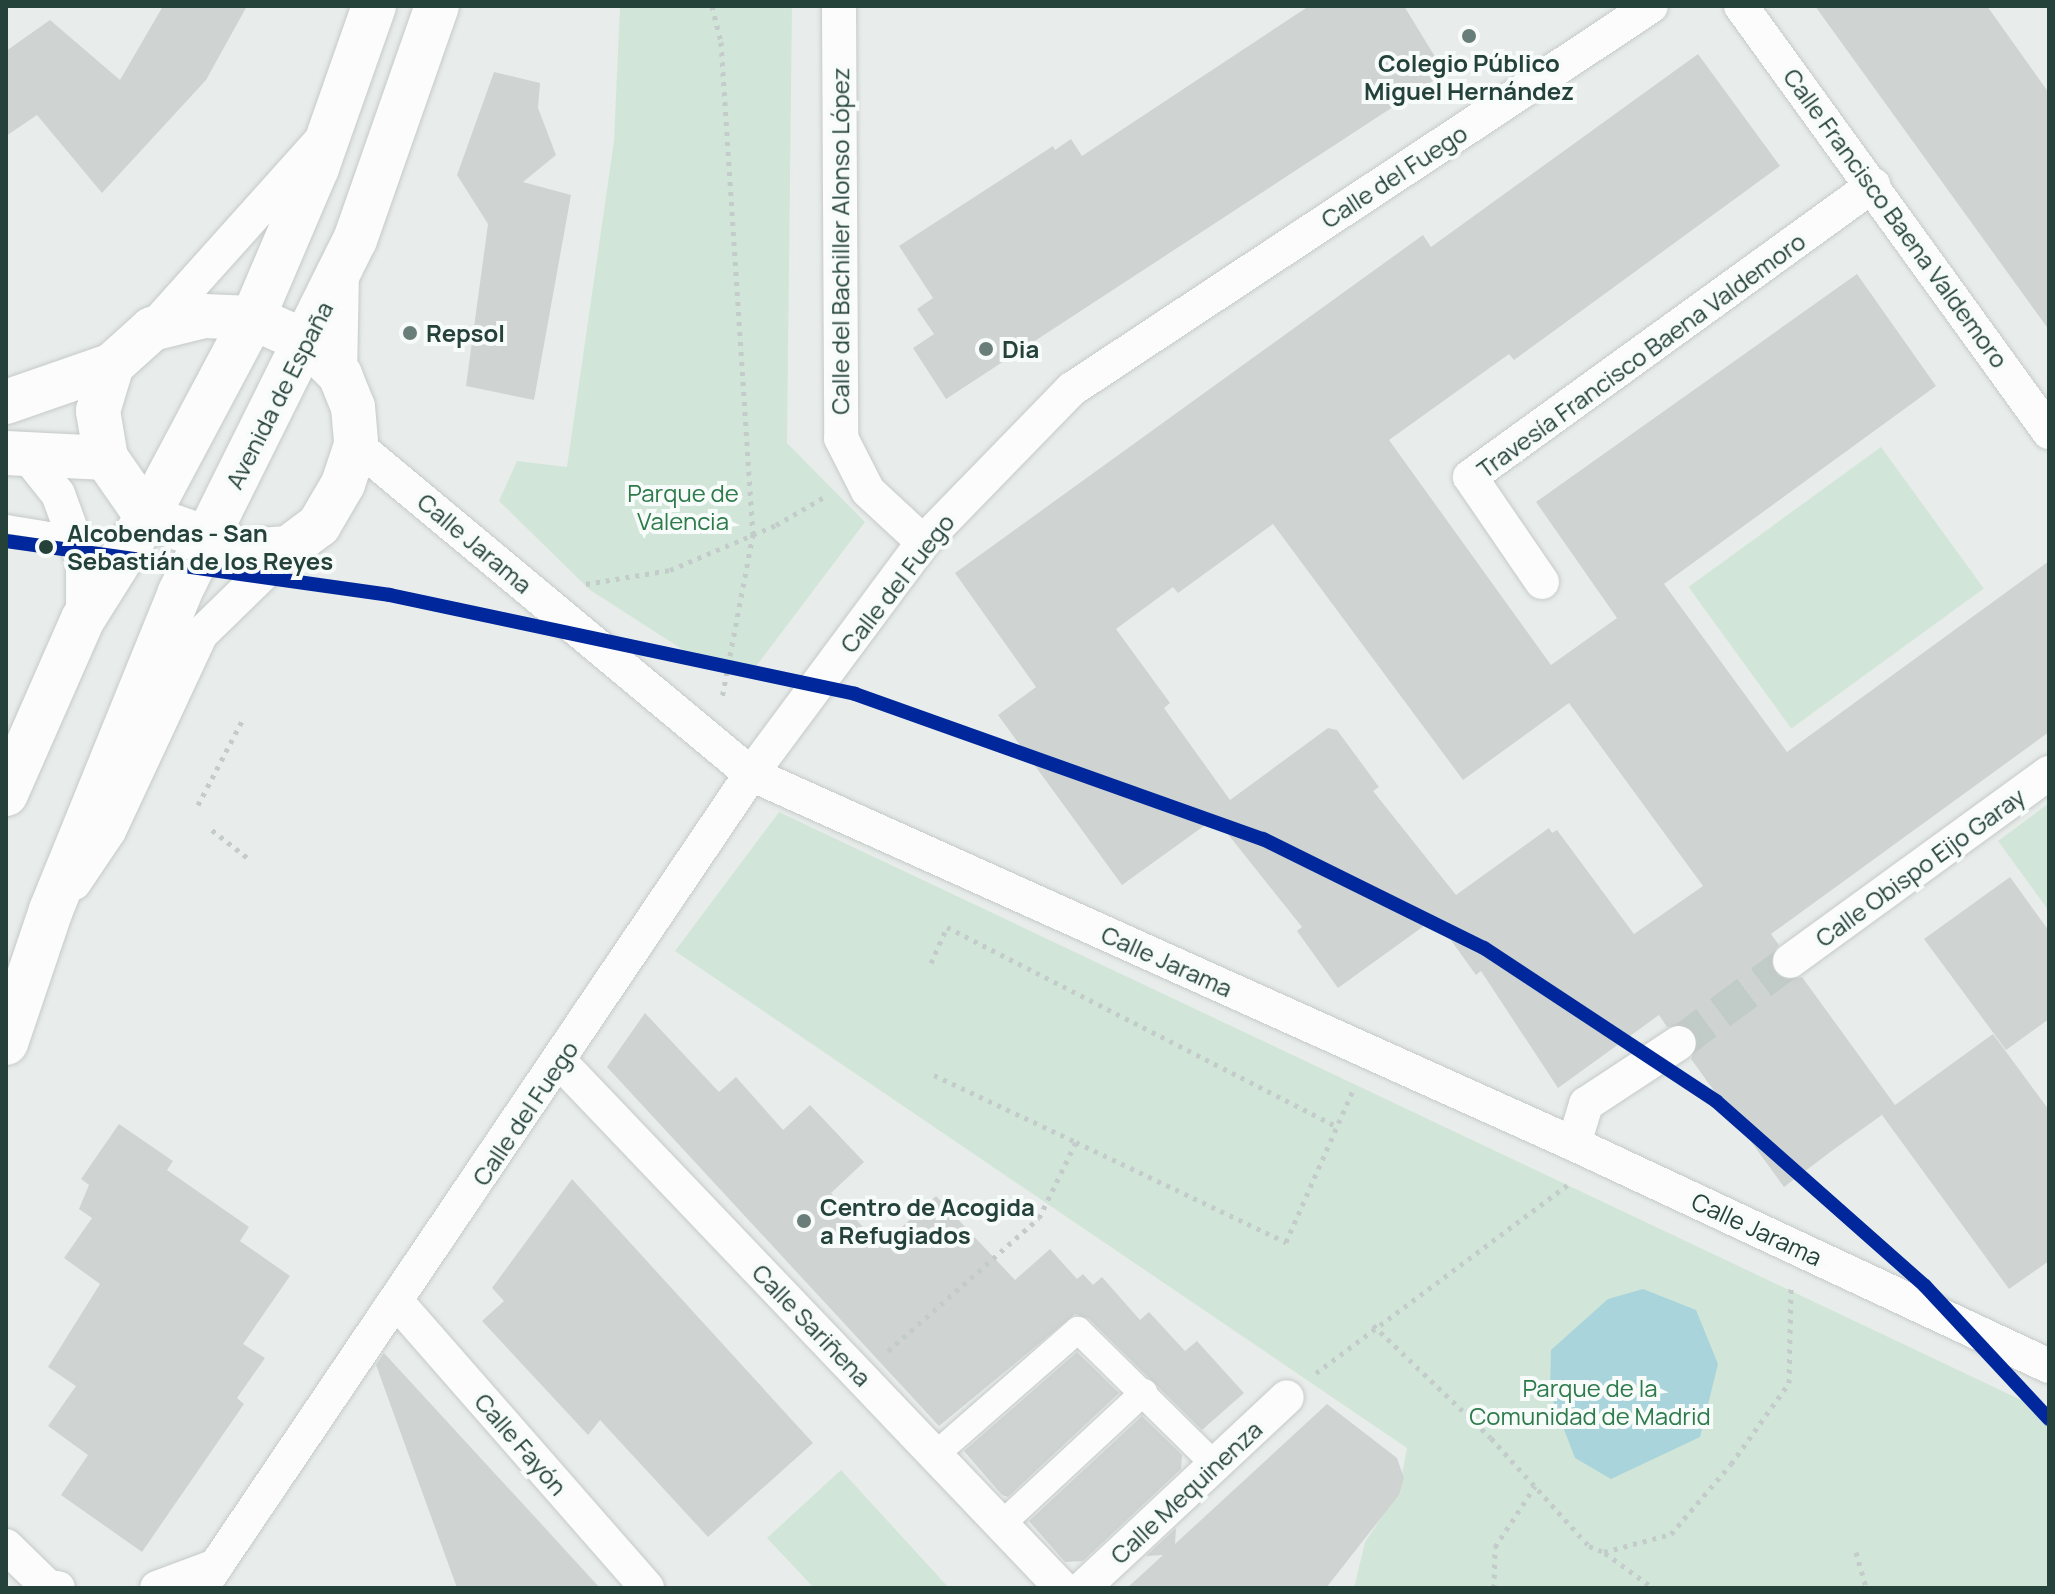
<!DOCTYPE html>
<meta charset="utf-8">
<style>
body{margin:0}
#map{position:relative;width:2055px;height:1594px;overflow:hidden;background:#e8edeb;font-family:Manrope,sans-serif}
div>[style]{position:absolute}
.green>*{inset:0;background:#d1e6d8;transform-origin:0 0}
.water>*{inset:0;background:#a9d4db}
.building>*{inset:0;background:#cfd4d2}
.minor-tunnel>*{height:34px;margin-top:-17px;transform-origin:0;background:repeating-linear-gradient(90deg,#c1cbc8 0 34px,transparent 0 51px)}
.path>*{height:5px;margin-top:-2.5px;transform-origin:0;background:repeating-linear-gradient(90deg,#c3ccca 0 4px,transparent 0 10px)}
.roads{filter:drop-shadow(0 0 2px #c5cac8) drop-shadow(0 0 2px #c5cac8)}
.service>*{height:18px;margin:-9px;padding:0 9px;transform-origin:9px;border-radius:9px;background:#fcfcfc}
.pedestrian>*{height:26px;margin:-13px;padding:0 13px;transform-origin:13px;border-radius:13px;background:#fcfcfc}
.minor>*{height:34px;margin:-17px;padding:0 17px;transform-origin:17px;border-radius:17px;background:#fcfcfc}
.tertiary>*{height:44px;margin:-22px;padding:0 22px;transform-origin:22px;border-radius:22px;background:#fcfcfc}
.secondary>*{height:44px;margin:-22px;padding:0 22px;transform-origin:22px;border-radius:22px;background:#fcfcfc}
.rail-1>*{height:14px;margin:-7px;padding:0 7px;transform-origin:7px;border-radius:7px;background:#00289c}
.dots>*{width:22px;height:22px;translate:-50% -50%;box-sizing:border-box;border:4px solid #f7fbf9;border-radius:50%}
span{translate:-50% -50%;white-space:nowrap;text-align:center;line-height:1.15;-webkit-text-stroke:8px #f7fbf9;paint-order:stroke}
.poi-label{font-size:24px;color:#24423a;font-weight:700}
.left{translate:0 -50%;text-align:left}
.street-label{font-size:24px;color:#24423a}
.park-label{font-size:24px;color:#2d7a4b}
.stop-label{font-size:24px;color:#24423a;font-weight:700}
.frame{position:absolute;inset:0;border:8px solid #24423a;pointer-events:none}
</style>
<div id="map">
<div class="green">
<i style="clip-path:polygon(620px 6px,792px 6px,787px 443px,865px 522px,757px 665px,705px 664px,590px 590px,499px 501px,517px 461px,567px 467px,614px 141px)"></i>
<i style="left:1881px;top:447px;width:175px;height:238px;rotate:54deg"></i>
<i style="clip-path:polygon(2049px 803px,2049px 911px,1998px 841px)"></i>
<i style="clip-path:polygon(779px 812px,2049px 1413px,2049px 1588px,1354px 1588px,1365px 1542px,1399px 1491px,1407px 1448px,675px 951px)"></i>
<i style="clip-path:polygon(841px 1470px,949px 1588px,814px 1588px,767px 1538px)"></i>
</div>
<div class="water">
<i style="clip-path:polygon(1643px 1289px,1696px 1310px,1718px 1364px,1700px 1437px,1611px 1479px,1575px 1458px,1550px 1393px,1551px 1350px,1608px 1299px)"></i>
</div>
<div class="building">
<i style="clip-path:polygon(163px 6px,247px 6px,206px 80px,102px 193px,37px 115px,6px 136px,6px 51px,50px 20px,120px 80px)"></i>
<i style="clip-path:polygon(1309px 6px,1404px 6px,1445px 73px,946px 399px,913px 348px,934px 334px,917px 309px,933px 298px,899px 246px,1053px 146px,1055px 150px,1071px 139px,1082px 156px)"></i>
<i style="clip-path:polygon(1815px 6px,1987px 6px,2049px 93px,2049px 330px)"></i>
<i style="clip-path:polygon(evenodd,1698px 54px,1780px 166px,1514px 360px,1509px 354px,1389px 440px,1551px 665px,1617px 618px,1536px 502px,1857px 274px,1936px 386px,1664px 584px,1787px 752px,2049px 561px,2049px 732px,1771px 934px,1779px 945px,1772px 954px,1773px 972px,1783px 980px,1802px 977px,1895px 1105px,1993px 1034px,2049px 1110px,2049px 1261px,2009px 1289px,1882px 1115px,1886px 1112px,1833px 1150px,1784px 1187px,1691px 1059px,1699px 1041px,1687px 1025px,1667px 1027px,1659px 1015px,1558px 1088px,1481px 971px,1476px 975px,1435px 918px,1338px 988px,1297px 931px,1302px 927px,1215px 818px,1122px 885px,998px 715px,1036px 687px,955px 573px,1423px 235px,1431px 247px,1698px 54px,1273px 524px,1463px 780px,1569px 703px,1703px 886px,1634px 934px,1557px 830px,1552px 833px,1549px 828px,1456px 895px,1373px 791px,1379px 787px,1337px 730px,1328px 728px,1230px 800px,1164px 708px,1170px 703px,1116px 629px,1173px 587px,1178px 593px,1273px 524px)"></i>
<i style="clip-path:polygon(494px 72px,540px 83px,538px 108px,556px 155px,523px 182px,571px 195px,534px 400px,466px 386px,488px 224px,457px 175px)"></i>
<i style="clip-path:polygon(2010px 877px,2049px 931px,2049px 1019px,2006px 1050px,1924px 939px)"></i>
<i style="clip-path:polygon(645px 1013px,719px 1092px,736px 1077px,783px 1130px,810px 1105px,864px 1162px,831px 1193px,881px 1246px,936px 1196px,1015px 1280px,1050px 1249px,1077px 1279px,1083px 1274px,1093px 1285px,1102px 1277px,1140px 1320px,1149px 1312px,1185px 1351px,1197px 1341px,1244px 1393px,1202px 1430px,1089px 1319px,1075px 1314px,939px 1426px,607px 1067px)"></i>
<i style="clip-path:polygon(119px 1124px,173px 1161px,167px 1170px,249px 1227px,240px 1241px,290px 1276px,243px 1344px,265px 1358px,237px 1398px,244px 1404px,142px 1552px,61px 1495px,88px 1455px,48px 1426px,76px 1386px,48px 1367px,100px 1284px,64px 1258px,92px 1218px,79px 1209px,89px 1185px,81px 1179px)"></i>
<i style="clip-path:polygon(572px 1179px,813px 1443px,708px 1537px,600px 1420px,588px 1435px,482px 1321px,504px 1301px,492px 1288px)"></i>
<i style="clip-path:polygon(1077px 1352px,1119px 1393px,1008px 1497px,1002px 1495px,964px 1451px)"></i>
<i style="clip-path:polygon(384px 1353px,523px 1504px,600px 1588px,457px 1588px,376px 1365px)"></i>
<i style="clip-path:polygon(1327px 1404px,1397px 1458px,1404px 1478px,1399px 1495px,1326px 1588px,1127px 1588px,1163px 1555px,1146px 1556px,1176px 1528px,1175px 1544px)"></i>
<i style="clip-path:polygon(1142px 1416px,1182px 1455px,1181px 1469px,1083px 1561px,1065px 1562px,1029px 1521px)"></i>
</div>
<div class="minor-tunnel">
<i style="left:1679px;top:1043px;width:138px;rotate:-36.5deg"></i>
</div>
<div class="path">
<i style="left:712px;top:6px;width:37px;rotate:76deg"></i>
<i style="left:721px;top:42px;width:493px;rotate:86.3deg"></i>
<i style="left:753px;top:534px;width:167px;rotate:100.7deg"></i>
<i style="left:586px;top:584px;width:85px;rotate:-9.5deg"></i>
<i style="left:670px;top:570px;width:115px;rotate:-23deg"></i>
<i style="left:776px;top:525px;width:58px;rotate:-30.1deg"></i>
<i style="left:198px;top:805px;width:97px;rotate:-62.4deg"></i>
<i style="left:212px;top:830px;width:47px;rotate:38.1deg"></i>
<i style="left:931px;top:963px;width:39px;rotate:-66deg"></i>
<i style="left:947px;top:927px;width:438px;rotate:27.1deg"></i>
<i style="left:934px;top:1075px;width:157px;rotate:25.3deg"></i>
<i style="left:1373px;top:1325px;width:163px;rotate:43.8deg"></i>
<i style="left:1491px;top:1438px;width:146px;rotate:47.8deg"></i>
<i style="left:1589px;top:1546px;width:16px;rotate:22deg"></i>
<i style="left:1604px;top:1552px;width:69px;rotate:-15deg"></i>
<i style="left:1671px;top:1534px;width:92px;rotate:-49.4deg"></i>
<i style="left:1731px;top:1464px;width:100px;rotate:-54.4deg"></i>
<i style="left:1789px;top:1383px;width:96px;rotate:-88.8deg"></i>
<i style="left:888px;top:1351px;width:201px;rotate:-41.4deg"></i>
<i style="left:1039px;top:1218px;width:85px;rotate:-64deg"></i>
<i style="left:1076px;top:1142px;width:233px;rotate:25.5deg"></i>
<i style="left:1286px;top:1242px;width:168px;rotate:-66.2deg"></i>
<i style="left:1316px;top:1373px;width:314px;rotate:-36.8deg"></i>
<i style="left:1856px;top:1552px;width:37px;rotate:74deg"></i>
<i style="left:1605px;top:1553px;width:59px;rotate:36.1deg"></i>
<i style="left:1494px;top:1588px;width:41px;rotate:-88.6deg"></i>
<i style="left:1495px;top:1547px;width:73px;rotate:-56.7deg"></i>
</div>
<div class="roads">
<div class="service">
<i style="left:6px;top:524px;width:69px;rotate:9.2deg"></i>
</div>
<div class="pedestrian">
<i style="left:935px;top:1455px;width:190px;rotate:-41.2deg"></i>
<i style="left:1078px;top:1330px;width:192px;rotate:44.6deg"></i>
<i style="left:1002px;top:1524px;width:194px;rotate:-42.9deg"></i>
</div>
<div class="minor">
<i style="left:839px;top:6px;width:432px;rotate:89.7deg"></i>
<i style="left:841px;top:438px;width:59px;rotate:63deg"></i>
<i style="left:868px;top:491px;width:75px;rotate:42.8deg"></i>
<i style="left:1741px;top:6px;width:526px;rotate:54.13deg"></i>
<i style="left:152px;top:329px;width:250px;rotate:-48.1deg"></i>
<i style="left:340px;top:375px;width:104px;rotate:-88.9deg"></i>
<i style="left:356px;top:445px;width:514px;rotate:39.79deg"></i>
<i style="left:751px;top:774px;width:902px;rotate:24.21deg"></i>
<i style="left:1574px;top:1144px;width:524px;rotate:25.05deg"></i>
<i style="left:26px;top:454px;width:51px;rotate:51.3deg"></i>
<i style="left:58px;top:494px;width:72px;rotate:69.8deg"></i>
<i style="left:83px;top:562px;width:57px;rotate:90deg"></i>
<i style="left:1542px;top:582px;width:127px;rotate:-124.4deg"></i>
<i style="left:1470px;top:477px;width:498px;rotate:-35.9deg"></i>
<i style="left:74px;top:883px;width:63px;rotate:-56.1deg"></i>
<i style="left:109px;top:831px;width:217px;rotate:-65deg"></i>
<i style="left:201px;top:634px;width:123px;rotate:-44.3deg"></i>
<i style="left:1790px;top:961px;width:320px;rotate:-36deg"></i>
<i style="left:561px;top:1063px;width:726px;rotate:46.34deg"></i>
<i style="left:1574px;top:1144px;width:42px;rotate:-73.3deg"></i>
<i style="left:1586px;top:1104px;width:111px;rotate:-33.3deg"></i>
<i style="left:396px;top:1301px;width:381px;rotate:48.8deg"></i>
<i style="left:6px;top:1546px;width:59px;rotate:44.3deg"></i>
<i style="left:48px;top:1587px;width:10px;rotate:6deg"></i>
<i style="left:157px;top:1588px;width:63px;rotate:-20.4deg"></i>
<i style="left:201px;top:1588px;width:982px;rotate:-55.95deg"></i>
<i style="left:751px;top:774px;width:289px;rotate:-53.4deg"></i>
<i style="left:923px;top:542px;width:214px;rotate:-45.8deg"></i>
<i style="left:1072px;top:389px;width:694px;rotate:-33.48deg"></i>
<i style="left:1083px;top:1588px;width:279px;rotate:-43.1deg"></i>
</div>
<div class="tertiary">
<i style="left:204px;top:316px;width:49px;rotate:2.3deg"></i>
<i style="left:253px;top:318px;width:59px;rotate:24deg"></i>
<i style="left:307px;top:342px;width:47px;rotate:45deg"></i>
<i style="left:340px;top:375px;width:35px;rotate:68deg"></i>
<i style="left:353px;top:407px;width:38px;rotate:85deg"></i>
<i style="left:356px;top:445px;width:41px;rotate:108.4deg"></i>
<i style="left:343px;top:484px;width:48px;rotate:120.3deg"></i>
<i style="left:319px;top:525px;width:38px;rotate:143deg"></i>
<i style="left:289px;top:548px;width:46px;rotate:176.3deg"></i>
<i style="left:243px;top:551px;width:102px;rotate:-160.5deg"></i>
<i style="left:147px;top:517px;width:72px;rotate:-124.8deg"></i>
<i style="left:106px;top:458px;width:48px;rotate:-99.7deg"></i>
<i style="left:98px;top:411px;width:48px;rotate:-73.1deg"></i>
<i style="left:112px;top:365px;width:54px;rotate:-42deg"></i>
<i style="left:152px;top:329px;width:54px;rotate:-14deg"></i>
<i style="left:6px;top:402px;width:112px;rotate:-19.2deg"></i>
<i style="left:6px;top:453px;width:100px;rotate:2.9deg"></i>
</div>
<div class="secondary">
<i style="left:6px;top:794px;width:191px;rotate:-66.3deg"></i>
<i style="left:83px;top:619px;width:120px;rotate:-57.9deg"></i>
<i style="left:147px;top:517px;width:225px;rotate:-62deg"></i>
<i style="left:253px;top:318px;width:163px;rotate:-66.9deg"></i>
<i style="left:317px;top:168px;width:172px;rotate:-70.6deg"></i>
<i style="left:6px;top:1043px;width:140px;rotate:-71.3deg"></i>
<i style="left:51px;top:910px;width:341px;rotate:-67.9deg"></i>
<i style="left:179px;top:594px;width:395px;rotate:-63.6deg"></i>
<i style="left:355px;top:240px;width:248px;rotate:-70.7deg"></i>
</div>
</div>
<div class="rail-1">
<i style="left:6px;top:541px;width:388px;rotate:8deg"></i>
<i style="left:390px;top:595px;width:475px;rotate:12deg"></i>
<i style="left:855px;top:694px;width:433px;rotate:19.6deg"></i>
<i style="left:1263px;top:839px;width:246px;rotate:26.3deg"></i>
<i style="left:1484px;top:948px;width:278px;rotate:33.4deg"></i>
<i style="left:1716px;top:1101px;width:279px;rotate:41.5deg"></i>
<i style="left:1925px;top:1286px;width:182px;rotate:47deg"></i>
</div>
<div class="dots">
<i style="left:1469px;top:36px;background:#697e78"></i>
<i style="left:410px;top:333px;background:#697e78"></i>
<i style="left:986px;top:349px;background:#697e78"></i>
<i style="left:46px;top:547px;background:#24423a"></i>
<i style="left:804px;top:1221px;background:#697e78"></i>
</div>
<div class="poi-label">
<span style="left:1469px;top:77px">Colegio Público<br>Miguel Hernández</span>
<span class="left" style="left:426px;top:333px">Repsol</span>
<span class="left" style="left:1002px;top:349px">Dia</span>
<span class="left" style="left:820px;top:1221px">Centro de Acogida<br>a Refugiados</span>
</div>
<div class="street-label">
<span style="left:1394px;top:176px;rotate:-33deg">Calle del Fuego</span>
<span style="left:1896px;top:218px;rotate:54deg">Calle Francisco Baena Valdemoro</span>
<span style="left:840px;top:241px;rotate:-90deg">Calle del Bachiller Alonso López</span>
<span style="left:1641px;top:355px;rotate:-36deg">Travesía Francisco Baena Valdemoro</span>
<span style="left:279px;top:395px;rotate:-63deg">Avenida de España</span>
<span style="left:475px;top:543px;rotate:40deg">Calle Jarama</span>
<span style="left:897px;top:583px;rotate:-52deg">Calle del Fuego</span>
<span style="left:1920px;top:867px;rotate:-36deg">Calle Obispo Eijo Garay</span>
<span style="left:1167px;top:961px;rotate:24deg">Calle Jarama</span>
<span style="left:525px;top:1113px;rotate:-56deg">Calle del Fuego</span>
<span style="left:1757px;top:1229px;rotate:25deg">Calle Jarama</span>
<span style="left:812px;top:1325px;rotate:46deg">Calle Sariñena</span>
<span style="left:521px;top:1444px;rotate:49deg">Calle Fayón</span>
<span style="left:1186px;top:1492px;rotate:-43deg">Calle Mequinenza</span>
</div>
<div class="park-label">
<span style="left:683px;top:507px">Parque de<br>Valencia</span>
<span style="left:1590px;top:1402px">Parque de la<br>Comunidad de Madrid</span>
</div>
<div class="stop-label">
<span class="left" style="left:67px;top:547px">Alcobendas - San<br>Sebastián de los Reyes</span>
</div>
<div class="frame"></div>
</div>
